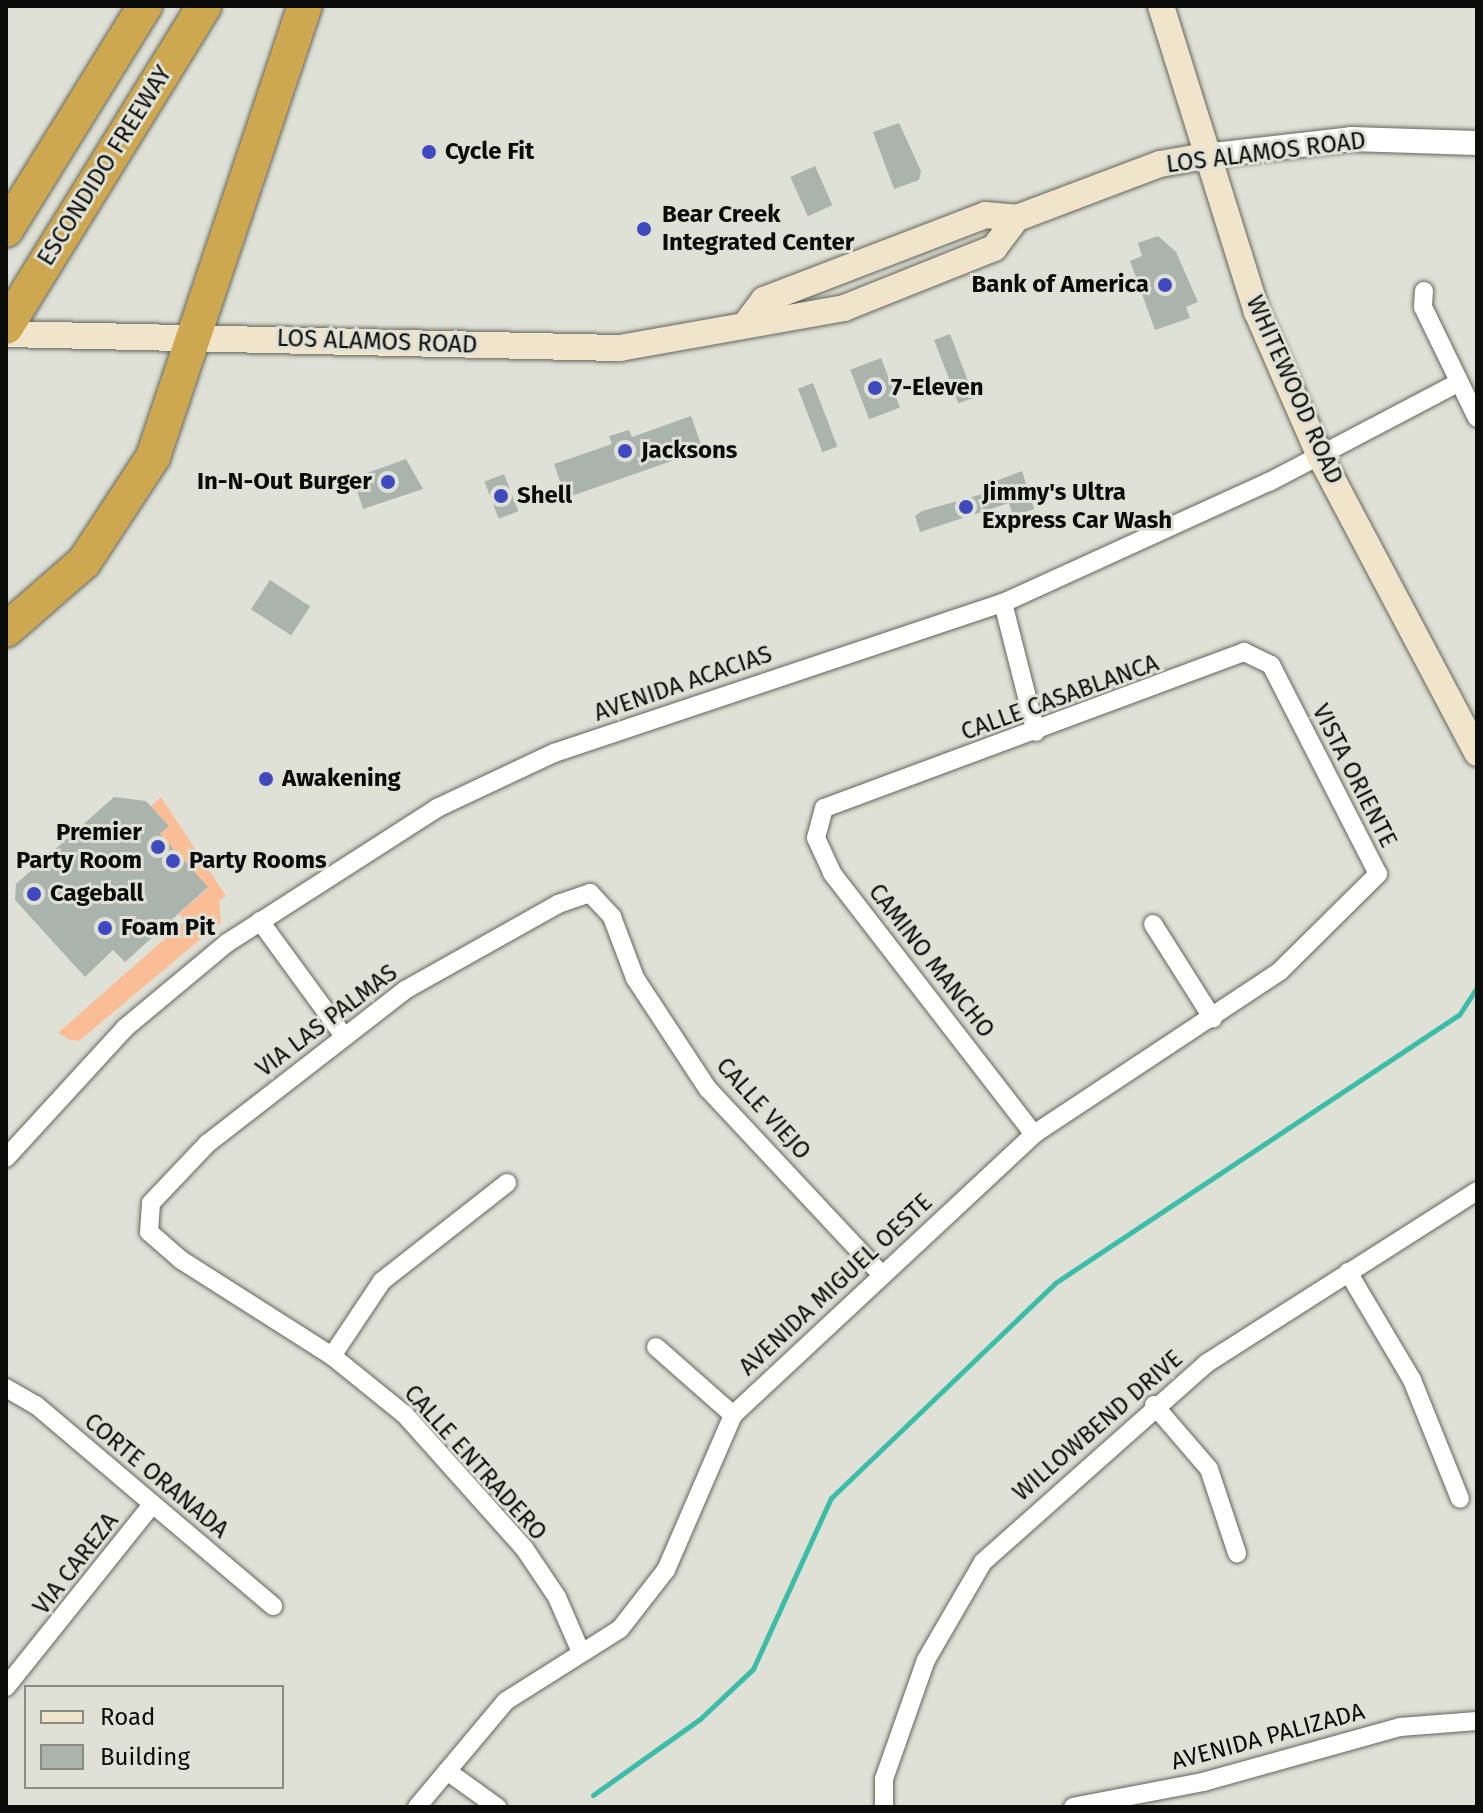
<!DOCTYPE html>
<style>
body{margin:0}
#map{position:relative;width:1483px;height:1813px;overflow:hidden;background:#dfe1d6;font-family:"Fira Sans",sans-serif}
div>[style]{position:absolute}
.green>*{inset:0;background:#fbbd95}
.stream>*{height:5px;margin:-2.5px;padding:0 2.5px;transform-origin:2.5px;border-radius:2.5px;background:#3cbda8}
.building>*{inset:0;background:#abb4ac;transform-origin:0 0}
.roads{filter:drop-shadow(0 0 2px #63655c) drop-shadow(0 0 2px #63655c)}
.minor>*{height:18px;margin:-9px;padding:0 9px;transform-origin:9px;border-radius:9px;background:#fff}
.tertiary>*{height:24px;margin:-12px;padding:0 12px;transform-origin:12px;border-radius:12px;background:#fff}
.secondary>*{height:26px;margin:-13px;padding:0 13px;transform-origin:13px;border-radius:13px;background:#f0e5cb}
.motorway>*{height:34px;margin:-17px;padding:0 17px;transform-origin:17px;border-radius:17px;background:#cea851}
.dots>*{width:22px;height:22px;translate:-50% -50%;box-sizing:border-box;border:4px solid #dfe1d6;border-radius:50%}
span{translate:-50% -50%;white-space:nowrap;text-align:center;line-height:1.15;-webkit-text-stroke:6px #dfe1d6;paint-order:stroke}
.poi-label{font-size:24px;color:#0b0c09;font-weight:700}
.left{translate:0 -50%;text-align:left}
.right{translate:-100% -50%;text-align:right}
.street-label{font-size:24px;color:#0b0c09}
.frame{position:absolute;inset:0;border:8px solid #0b0c09;pointer-events:none}
.legend{position:absolute;left:24px;top:1685px;width:260px;height:104px;box-sizing:border-box;background:#dfe1d6;border:2px solid #8a8c84;margin:0;padding:10px 14px;list-style:none;font-size:24px;color:#0b0c09}
.legend li{display:flex;align-items:center;gap:16px;height:40px}
.legend b{width:40px;border:2px solid #8a8c84}
</style>
<div id="map">
<div class="green">
<i style="clip-path:polygon(161px 797px,226px 896px,219px 901px,221px 922px,79px 1041px,70px 1040px,58px 1033px,185px 921px,179px 914px,208px 888px,160px 834px,169px 826px,151px 806px)"></i>
</div>
<div class="stream">
<i style="left:593px;top:1795px;width:131px;rotate:-35.4deg"></i>
<i style="left:700px;top:1719px;width:73px;rotate:-43.3deg"></i>
<i style="left:753px;top:1669px;width:188px;rotate:-65.5deg"></i>
<i style="left:831px;top:1498px;width:310px;rotate:-43.8deg"></i>
<i style="left:1055px;top:1283px;width:485px;rotate:-33.6deg"></i>
<i style="left:1459px;top:1015px;width:33px;rotate:-57deg"></i>
</div>
<div class="building">
<i style="clip-path:polygon(899px 123px,921px 171px,919px 180px,894px 189px,873px 132px)"></i>
<i style="left:815px;top:166px;width:43px;height:27px;rotate:66deg"></i>
<i style="clip-path:polygon(1158px 236px,1176px 252px,1198px 302px,1186px 307px,1190px 318px,1155px 330px,1130px 261px,1142px 256px,1138px 243px)"></i>
<i style="left:950px;top:334px;width:68px;height:17px;rotate:69deg"></i>
<i style="left:881px;top:358px;width:53px;height:33px;rotate:69deg"></i>
<i style="left:813px;top:383px;width:68px;height:16px;rotate:69deg"></i>
<i style="clip-path:polygon(691px 416px,703px 450px,566px 498px,554px 464px,612px 444px,609px 436px,629px 430px,632px 437px)"></i>
<i style="clip-path:polygon(406px 459px,423px 489px,363px 509px,353px 478px)"></i>
<i style="clip-path:polygon(1022px 471px,1034px 509px,1013px 516px,1009px 503px,920px 532px,915px 516px,922px 511px,986px 493px,983px 486px)"></i>
<i style="left:504px;top:474px;width:40px;height:21px;rotate:69deg"></i>
<i style="left:270px;top:580px;width:48px;height:35px;rotate:33deg"></i>
<i style="clip-path:polygon(114px 797px,146px 801px,169px 826px,160px 834px,208px 887px,125px 962px,113px 950px,85px 977px,15px 900px,16px 884px)"></i>
</div>
<div class="roads">
<div class="minor">
<i style="left:1424px;top:291px;width:16px;rotate:94deg"></i>
<i style="left:1423px;top:307px;width:123px;rotate:64.1deg"></i>
<i style="left:1003px;top:603px;width:133px;rotate:75.7deg"></i>
<i style="left:260px;top:921px;width:142px;rotate:53.9deg"></i>
<i style="left:1153px;top:924px;width:112px;rotate:57.7deg"></i>
<i style="left:6px;top:1158px;width:176px;rotate:-47.5deg"></i>
<i style="left:125px;top:1028px;width:133px;rotate:-39.8deg"></i>
<i style="left:227px;top:943px;width:250px;rotate:-32.7deg"></i>
<i style="left:437px;top:808px;width:129px;rotate:-25.2deg"></i>
<i style="left:554px;top:753px;width:473px;rotate:-18.5deg"></i>
<i style="left:1003px;top:603px;width:292px;rotate:-24.5deg"></i>
<i style="left:1269px;top:482px;width:211px;rotate:-27.7deg"></i>
<i style="left:1348px;top:1272px;width:126px;rotate:59.3deg"></i>
<i style="left:1412px;top:1380px;width:128px;rotate:68deg"></i>
<i style="left:656px;top:1347px;width:103px;rotate:41.4deg"></i>
<i style="left:332px;top:1356px;width:90px;rotate:-56.3deg"></i>
<i style="left:382px;top:1281px;width:159px;rotate:-38.1deg"></i>
<i style="left:6px;top:1388px;width:34px;rotate:30deg"></i>
<i style="left:36px;top:1405px;width:311px;rotate:40.3deg"></i>
<i style="left:1154px;top:1405px;width:84px;rotate:49.3deg"></i>
<i style="left:1209px;top:1469px;width:89px;rotate:71.6deg"></i>
<i style="left:580px;top:1650px;width:58px;rotate:-113.5deg"></i>
<i style="left:557px;top:1597px;width:59px;rotate:-124deg"></i>
<i style="left:524px;top:1548px;width:180px;rotate:-131.8deg"></i>
<i style="left:404px;top:1414px;width:92px;rotate:-141.1deg"></i>
<i style="left:332px;top:1356px;width:180px;rotate:-147.5deg"></i>
<i style="left:180px;top:1259px;width:41px;rotate:-138.9deg"></i>
<i style="left:149px;top:1232px;width:29px;rotate:-86deg"></i>
<i style="left:151px;top:1203px;width:83px;rotate:-46.5deg"></i>
<i style="left:208px;top:1143px;width:249px;rotate:-37.8deg"></i>
<i style="left:405px;top:990px;width:176px;rotate:-29.3deg"></i>
<i style="left:558px;top:904px;width:34px;rotate:-19deg"></i>
<i style="left:590px;top:893px;width:33px;rotate:47deg"></i>
<i style="left:612px;top:917px;width:65px;rotate:69.3deg"></i>
<i style="left:635px;top:978px;width:133px;rotate:56.7deg"></i>
<i style="left:708px;top:1089px;width:253px;rotate:46.9deg"></i>
<i style="left:6px;top:1687px;width:232px;rotate:-51.3deg"></i>
<i style="left:447px;top:1771px;width:62px;rotate:35.8deg"></i>
<i style="left:417px;top:1807px;width:138px;rotate:-50deg"></i>
<i style="left:506px;top:1701px;width:135px;rotate:-32.3deg"></i>
<i style="left:620px;top:1629px;width:75px;rotate:-52.1deg"></i>
<i style="left:666px;top:1570px;width:169px;rotate:-66.6deg"></i>
<i style="left:733px;top:1415px;width:412px;rotate:-43deg"></i>
<i style="left:1034px;top:1134px;width:295px;rotate:-33.5deg"></i>
<i style="left:1280px;top:971px;width:138px;rotate:-44.7deg"></i>
<i style="left:1378px;top:874px;width:235px;rotate:-117.1deg"></i>
<i style="left:1271px;top:665px;width:30px;rotate:-154deg"></i>
<i style="left:1244px;top:652px;width:448px;rotate:159.6deg"></i>
<i style="left:824px;top:808px;width:31px;rotate:105deg"></i>
<i style="left:816px;top:838px;width:38px;rotate:65deg"></i>
<i style="left:832px;top:873px;width:330px;rotate:52.3deg"></i>
<i style="left:884px;top:1807px;width:28px;rotate:-90deg"></i>
<i style="left:884px;top:1779px;width:126px;rotate:-70.6deg"></i>
<i style="left:926px;top:1660px;width:113px;rotate:-59.8deg"></i>
<i style="left:983px;top:1562px;width:300px;rotate:-41.6deg"></i>
<i style="left:1207px;top:1363px;width:320px;rotate:-32.5deg"></i>
<i style="left:1073px;top:1807px;width:132px;rotate:-10.9deg"></i>
<i style="left:1203px;top:1782px;width:205px;rotate:-15.6deg"></i>
<i style="left:1400px;top:1727px;width:77px;rotate:-4.5deg"></i>
</div>
<div class="tertiary">
<i style="left:1205px;top:156px;width:147px;rotate:-6.6deg"></i>
<i style="left:1351px;top:139px;width:126px;rotate:1.8deg"></i>
</div>
<div class="secondary">
<i style="left:1161px;top:6px;width:321px;rotate:72.6deg"></i>
<i style="left:1257px;top:312px;width:157px;rotate:66.4deg"></i>
<i style="left:1320px;top:456px;width:336px;rotate:62.1deg"></i>
<i style="left:745px;top:325px;width:31px;rotate:-53deg"></i>
<i style="left:764px;top:300px;width:237px;rotate:-21deg"></i>
<i style="left:985px;top:215px;width:32px;rotate:5deg"></i>
<i style="left:1017px;top:218px;width:153px;rotate:-20.7deg"></i>
<i style="left:1160px;top:164px;width:46px;rotate:-10.1deg"></i>
<i style="left:6px;top:334px;width:614px;rotate:1.31deg"></i>
<i style="left:620px;top:348px;width:228px;rotate:-10.1deg"></i>
<i style="left:844px;top:308px;width:162px;rotate:-21.8deg"></i>
<i style="left:994px;top:248px;width:38px;rotate:-53deg"></i>
</div>
<div class="motorway">
<i style="left:6px;top:230px;width:264px;rotate:-58.2deg"></i>
<i style="left:6px;top:327px;width:377px;rotate:-58.3deg"></i>
<i style="left:6px;top:630px;width:103px;rotate:-41.1deg"></i>
<i style="left:84px;top:562px;width:126px;rotate:-56.7deg"></i>
<i style="left:153px;top:457px;width:476px;rotate:-71.4deg"></i>
</div>
</div>
<div class="dots">
<i style="left:429px;top:152px;background:#3f4abe"></i>
<i style="left:644px;top:229px;background:#3f4abe"></i>
<i style="left:1165px;top:285px;background:#3f4abe"></i>
<i style="left:875px;top:388px;background:#3f4abe"></i>
<i style="left:625px;top:451px;background:#3f4abe"></i>
<i style="left:388px;top:482px;background:#3f4abe"></i>
<i style="left:501px;top:496px;background:#3f4abe"></i>
<i style="left:966px;top:507px;background:#3f4abe"></i>
<i style="left:266px;top:779px;background:#3f4abe"></i>
<i style="left:158px;top:847px;background:#3f4abe"></i>
<i style="left:173px;top:861px;background:#3f4abe"></i>
<i style="left:34px;top:894px;background:#3f4abe"></i>
<i style="left:105px;top:928px;background:#3f4abe"></i>
</div>
<div class="poi-label">
<span class="left" style="left:445px;top:152px">Cycle Fit</span>
<span class="left" style="left:662px;top:229px">Bear Creek<br>Integrated Center</span>
<span class="right" style="left:1149px;top:285px">Bank of America</span>
<span class="left" style="left:891px;top:388px">7-Eleven</span>
<span class="left" style="left:641px;top:451px">Jacksons</span>
<span class="right" style="left:372px;top:482px">In-N-Out Burger</span>
<span class="left" style="left:982px;top:507px">Jimmy's Ultra<br>Express Car Wash</span>
<span class="left" style="left:517px;top:496px">Shell</span>
<span class="left" style="left:282px;top:779px">Awakening</span>
<span class="right" style="left:142px;top:847px">Premier<br>Party Room</span>
<span class="left" style="left:189px;top:861px">Party Rooms</span>
<span class="left" style="left:50px;top:894px">Cageball</span>
<span class="left" style="left:121px;top:928px">Foam Pit</span>
</div>
<div class="street-label">
<span style="left:1266px;top:153px;rotate:-7deg">LOS ALAMOS ROAD</span>
<span style="left:105px;top:166px;rotate:-58deg">ESCONDIDO FREEWAY</span>
<span style="left:377px;top:342px;rotate:2deg">LOS ALAMOS ROAD</span>
<span style="left:1294px;top:390px;rotate:66deg">WHITEWOOD ROAD</span>
<span style="left:683px;top:684px;rotate:-19deg">AVENIDA ACACIAS</span>
<span style="left:1060px;top:698px;rotate:-20deg">CALLE CASABLANCA</span>
<span style="left:1354px;top:776px;rotate:63deg">VISTA ORIENTE</span>
<span style="left:931px;top:961px;rotate:52deg">CAMINO MANCHO</span>
<span style="left:327px;top:1021px;rotate:-37deg">VIA LAS PALMAS</span>
<span style="left:763px;top:1109px;rotate:48deg">CALLE VIEJO</span>
<span style="left:836px;top:1285px;rotate:-43deg">AVENIDA MIGUEL OESTE</span>
<span style="left:1098px;top:1426px;rotate:-41deg">WILLOWBEND DRIVE</span>
<span style="left:475px;top:1463px;rotate:48deg">CALLE ENTRADERO</span>
<span style="left:156px;top:1476px;rotate:40deg">CORTE ORANADA</span>
<span style="left:76px;top:1564px;rotate:-52deg">VIA CAREZA</span>
<span style="left:1268px;top:1737px;rotate:-15deg">AVENIDA PALIZADA</span>
</div>
<div class="frame"></div>
<ul class="legend">
<li><b style="height:10px;background:#f0e5cb"></b>Road</li>
<li><b style="height:22px;background:#abb4ac"></b>Building</li>
</ul>
</div>
